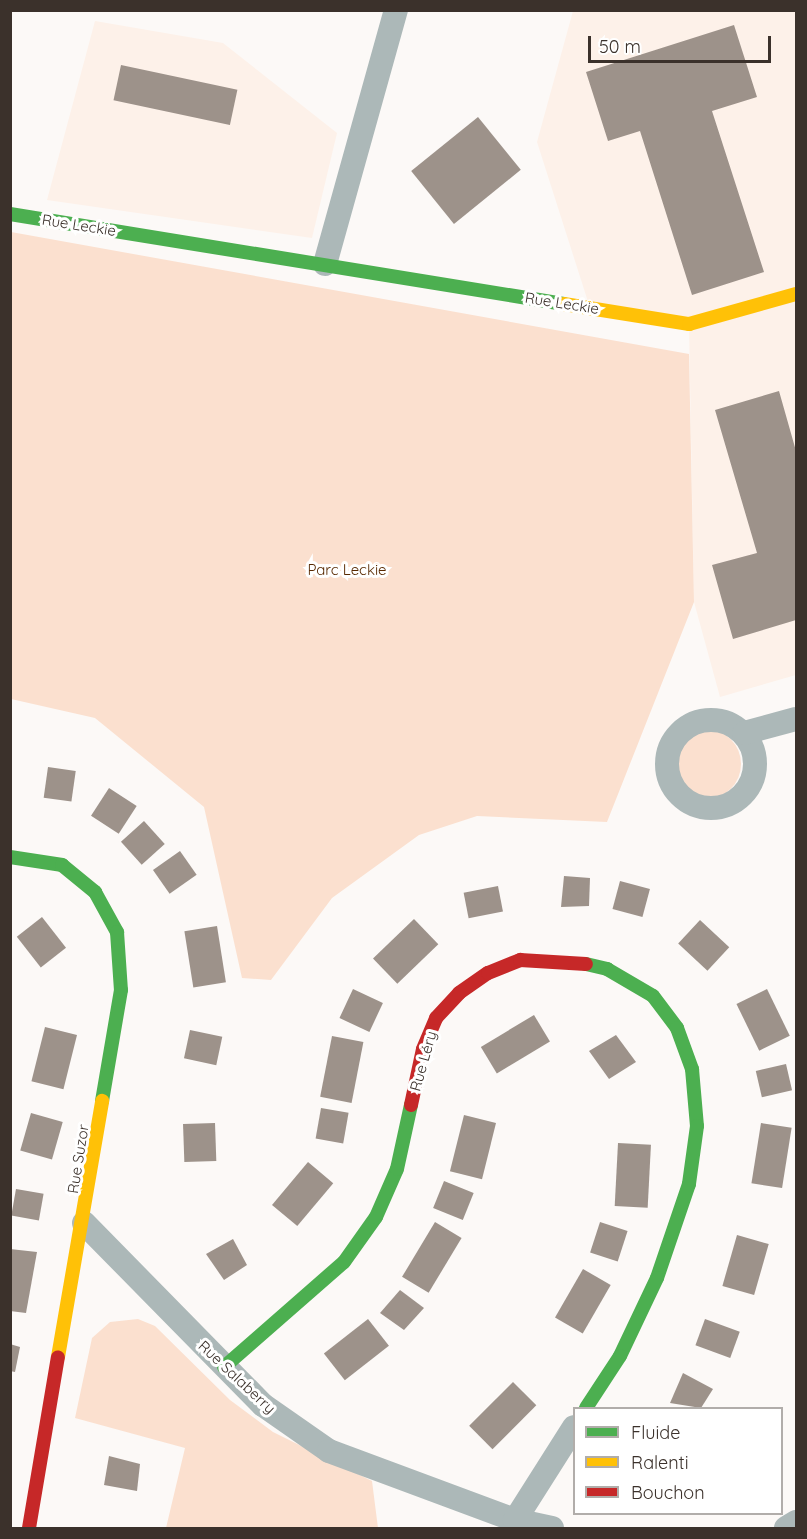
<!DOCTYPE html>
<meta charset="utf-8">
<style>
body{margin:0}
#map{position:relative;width:807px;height:1539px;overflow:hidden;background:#fcf9f7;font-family:Quicksand,sans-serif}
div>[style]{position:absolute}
.built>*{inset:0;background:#fdf1e9}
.green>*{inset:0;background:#fbe0cf}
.round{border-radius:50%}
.building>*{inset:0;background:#9d928a;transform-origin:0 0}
.street>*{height:24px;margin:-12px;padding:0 12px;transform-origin:12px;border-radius:12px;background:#acb8b8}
.street>.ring{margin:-12px;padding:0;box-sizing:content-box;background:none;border:24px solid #acb8b8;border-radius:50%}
.fast>*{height:14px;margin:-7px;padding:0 7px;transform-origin:7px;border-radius:7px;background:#4caf50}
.slow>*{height:14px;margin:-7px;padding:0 7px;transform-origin:7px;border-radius:7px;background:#ffc107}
.jam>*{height:14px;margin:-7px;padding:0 7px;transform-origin:7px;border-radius:7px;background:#c62828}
span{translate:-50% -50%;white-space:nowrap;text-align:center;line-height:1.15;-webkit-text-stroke:6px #fff;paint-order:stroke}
.street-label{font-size:15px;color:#3b312b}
.park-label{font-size:15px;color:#582901}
.frame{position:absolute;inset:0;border:12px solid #3b312b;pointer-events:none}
.legend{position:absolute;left:573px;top:1407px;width:210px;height:108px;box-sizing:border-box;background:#fff;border:2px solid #b1adaa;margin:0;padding:8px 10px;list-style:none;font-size:18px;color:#3b312b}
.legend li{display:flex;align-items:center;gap:12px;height:30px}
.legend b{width:30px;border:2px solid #b1adaa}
.scale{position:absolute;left:588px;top:36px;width:183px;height:27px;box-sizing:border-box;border:3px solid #3b312b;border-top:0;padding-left:8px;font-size:18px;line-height:21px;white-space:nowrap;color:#3b312b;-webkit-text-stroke:4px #fff;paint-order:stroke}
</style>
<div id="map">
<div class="built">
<i style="clip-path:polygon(573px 11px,796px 11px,796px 675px,720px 697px,694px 602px,689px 324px,590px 308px,537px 142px)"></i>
<i style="clip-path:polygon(95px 21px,223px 43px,337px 133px,312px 238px,47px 200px)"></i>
</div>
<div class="green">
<i style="clip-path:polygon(11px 232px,689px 354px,694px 602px,607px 822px,477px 816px,419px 835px,332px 898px,271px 980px,242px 978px,204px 807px,95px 718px,11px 699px)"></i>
<i class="round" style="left:671px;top:729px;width:70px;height:70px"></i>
<i style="clip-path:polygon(138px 1319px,155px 1326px,230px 1400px,273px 1432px,372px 1481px,378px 1528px,166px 1528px,185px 1448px,75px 1418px,92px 1338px,110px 1322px)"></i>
</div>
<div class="building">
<i style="clip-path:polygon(734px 25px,757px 97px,712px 111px,764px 272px,692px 295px,640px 131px,608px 141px,586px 72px)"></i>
<i style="left:121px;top:65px;width:119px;height:36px;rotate:12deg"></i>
<i style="left:478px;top:117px;width:68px;height:86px;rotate:51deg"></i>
<i style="clip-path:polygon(779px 391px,796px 451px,796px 620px,733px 639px,712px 565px,757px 553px,715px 410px)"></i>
<i style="left:48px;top:767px;width:28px;height:31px;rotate:8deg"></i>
<i style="left:109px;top:788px;width:33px;height:33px;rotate:33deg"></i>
<i style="left:144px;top:821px;width:31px;height:31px;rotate:48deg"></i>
<i style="left:180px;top:851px;width:29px;height:33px;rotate:55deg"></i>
<i style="clip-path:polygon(564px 876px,590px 878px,589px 906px,561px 907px)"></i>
<i style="left:620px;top:881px;width:31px;height:29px;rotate:15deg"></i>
<i style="left:498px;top:886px;width:26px;height:35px;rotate:79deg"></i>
<i style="left:42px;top:917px;width:39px;height:32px;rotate:52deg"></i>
<i style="left:414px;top:919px;width:35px;height:57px;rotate:46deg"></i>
<i style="left:700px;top:920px;width:40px;height:32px;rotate:43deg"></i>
<i style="left:217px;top:926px;width:57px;height:33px;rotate:81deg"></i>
<i style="left:353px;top:989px;width:33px;height:32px;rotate:25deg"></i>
<i style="left:767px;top:989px;width:52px;height:34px;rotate:64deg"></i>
<i style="left:534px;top:1015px;width:31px;height:62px;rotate:59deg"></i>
<i style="left:45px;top:1027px;width:33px;height:56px;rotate:14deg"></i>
<i style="left:190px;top:1030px;width:33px;height:29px;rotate:12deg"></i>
<i style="clip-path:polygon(616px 1035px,636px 1062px,609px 1079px,589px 1051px)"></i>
<i style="left:332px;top:1036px;width:32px;height:62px;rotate:11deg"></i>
<i style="left:786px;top:1064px;width:27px;height:31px;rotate:77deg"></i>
<i style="left:321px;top:1108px;width:28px;height:31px;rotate:10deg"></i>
<i style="left:31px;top:1113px;width:33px;height:39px;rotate:16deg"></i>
<i style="left:464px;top:1115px;width:33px;height:58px;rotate:14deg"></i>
<i style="left:215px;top:1123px;width:38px;height:32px;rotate:88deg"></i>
<i style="left:761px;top:1123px;width:31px;height:61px;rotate:9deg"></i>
<i style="left:618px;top:1143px;width:33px;height:63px;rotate:3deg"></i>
<i style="left:308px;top:1162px;width:33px;height:56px;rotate:40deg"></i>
<i style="left:444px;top:1181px;width:32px;height:29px;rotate:22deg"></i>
<i style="left:16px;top:1189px;width:28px;height:27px;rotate:10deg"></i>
<i style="left:435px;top:1222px;width:31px;height:64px;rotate:31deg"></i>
<i style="left:600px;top:1222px;width:29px;height:32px;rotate:18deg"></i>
<i style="left:737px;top:1235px;width:33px;height:53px;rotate:16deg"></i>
<i style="clip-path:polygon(233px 1239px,247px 1265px,224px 1280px,206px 1254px)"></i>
<i style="clip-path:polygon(10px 1249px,37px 1252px,26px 1313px,10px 1311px)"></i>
<i style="left:583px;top:1269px;width:32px;height:56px;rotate:30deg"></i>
<i style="clip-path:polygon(400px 1290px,424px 1308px,404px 1330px,380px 1313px)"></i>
<i style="left:368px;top:1319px;width:34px;height:56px;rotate:52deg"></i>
<i style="left:705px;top:1319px;width:37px;height:28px;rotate:20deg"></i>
<i style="clip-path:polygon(10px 1344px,20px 1347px,15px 1372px,10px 1371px)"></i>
<i style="clip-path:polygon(683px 1373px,713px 1389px,701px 1408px,670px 1403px)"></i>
<i style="left:513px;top:1382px;width:33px;height:62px;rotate:45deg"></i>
<i style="clip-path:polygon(109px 1456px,140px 1464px,137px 1491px,104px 1485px)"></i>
</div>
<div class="street">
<i style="left:325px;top:264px;width:264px;rotate:-74.4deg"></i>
<i class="ring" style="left:667px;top:720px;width:64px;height:64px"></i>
<i style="left:744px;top:733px;width:54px;rotate:-15.1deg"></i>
<i style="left:84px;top:1223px;width:255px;rotate:45.5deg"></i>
<i style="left:263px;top:1405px;width:80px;rotate:34.9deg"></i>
<i style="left:329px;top:1451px;width:198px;rotate:20.4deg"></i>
<i style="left:515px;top:1520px;width:8px;rotate:76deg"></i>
<i style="left:552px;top:1528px;width:38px;rotate:-168deg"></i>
<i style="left:515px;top:1520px;width:110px;rotate:-57.6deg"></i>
<i style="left:786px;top:1528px;width:12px;rotate:-31deg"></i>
</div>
<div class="fast">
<i style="left:10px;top:214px;width:561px;rotate:9.23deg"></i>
<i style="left:10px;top:857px;width:53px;rotate:8.7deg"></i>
<i style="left:62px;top:865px;width:43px;rotate:39.3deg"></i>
<i style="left:95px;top:892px;width:46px;rotate:61.2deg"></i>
<i style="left:117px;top:932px;width:58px;rotate:86.1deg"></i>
<i style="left:121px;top:990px;width:113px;rotate:99.7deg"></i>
<i style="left:586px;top:964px;width:22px;rotate:13deg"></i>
<i style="left:607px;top:969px;width:53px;rotate:30.4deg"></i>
<i style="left:653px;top:996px;width:40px;rotate:53deg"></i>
<i style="left:677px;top:1028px;width:44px;rotate:69.9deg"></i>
<i style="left:692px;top:1069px;width:57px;rotate:85deg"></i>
<i style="left:697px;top:1126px;width:59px;rotate:97.9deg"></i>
<i style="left:689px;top:1184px;width:99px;rotate:108.8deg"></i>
<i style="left:657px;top:1278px;width:86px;rotate:115.4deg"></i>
<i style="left:620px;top:1356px;width:62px;rotate:123.2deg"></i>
<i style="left:224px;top:1367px;width:159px;rotate:-41.2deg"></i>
<i style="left:344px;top:1262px;width:55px;rotate:-54.6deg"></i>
<i style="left:376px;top:1217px;width:52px;rotate:-66.4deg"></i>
<i style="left:397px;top:1169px;width:66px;rotate:-77.7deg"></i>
</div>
<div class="slow">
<i style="left:564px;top:304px;width:127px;rotate:9.1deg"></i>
<i style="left:689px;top:324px;width:111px;rotate:-15.7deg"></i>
<i style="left:58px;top:1357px;width:260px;rotate:-80.2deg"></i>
</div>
<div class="jam">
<i style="left:411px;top:1105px;width:57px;rotate:-77.9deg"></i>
<i style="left:423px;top:1049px;width:34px;rotate:-67deg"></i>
<i style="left:436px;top:1018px;width:34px;rotate:-47deg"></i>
<i style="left:459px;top:993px;width:35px;rotate:-35deg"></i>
<i style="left:488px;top:973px;width:35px;rotate:-22deg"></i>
<i style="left:520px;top:960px;width:66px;rotate:3.5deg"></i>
<i style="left:29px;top:1528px;width:173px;rotate:-80.4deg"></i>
</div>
<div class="street-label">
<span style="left:79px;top:225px;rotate:9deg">Rue Leckie</span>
<span style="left:562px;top:303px;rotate:9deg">Rue Leckie</span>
<span style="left:423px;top:1061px;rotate:-74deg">Rue Léry</span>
<span style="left:78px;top:1159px;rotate:-81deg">Rue Suzor</span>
<span style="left:237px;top:1377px;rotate:43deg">Rue Salaberry</span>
</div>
<div class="park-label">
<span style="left:347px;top:570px">Parc Leckie</span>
</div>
<div class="frame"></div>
<ul class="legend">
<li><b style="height:8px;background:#4caf50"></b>Fluide</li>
<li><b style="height:8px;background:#ffc107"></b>Ralenti</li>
<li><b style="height:8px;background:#c62828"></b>Bouchon</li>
</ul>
<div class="scale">50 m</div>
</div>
